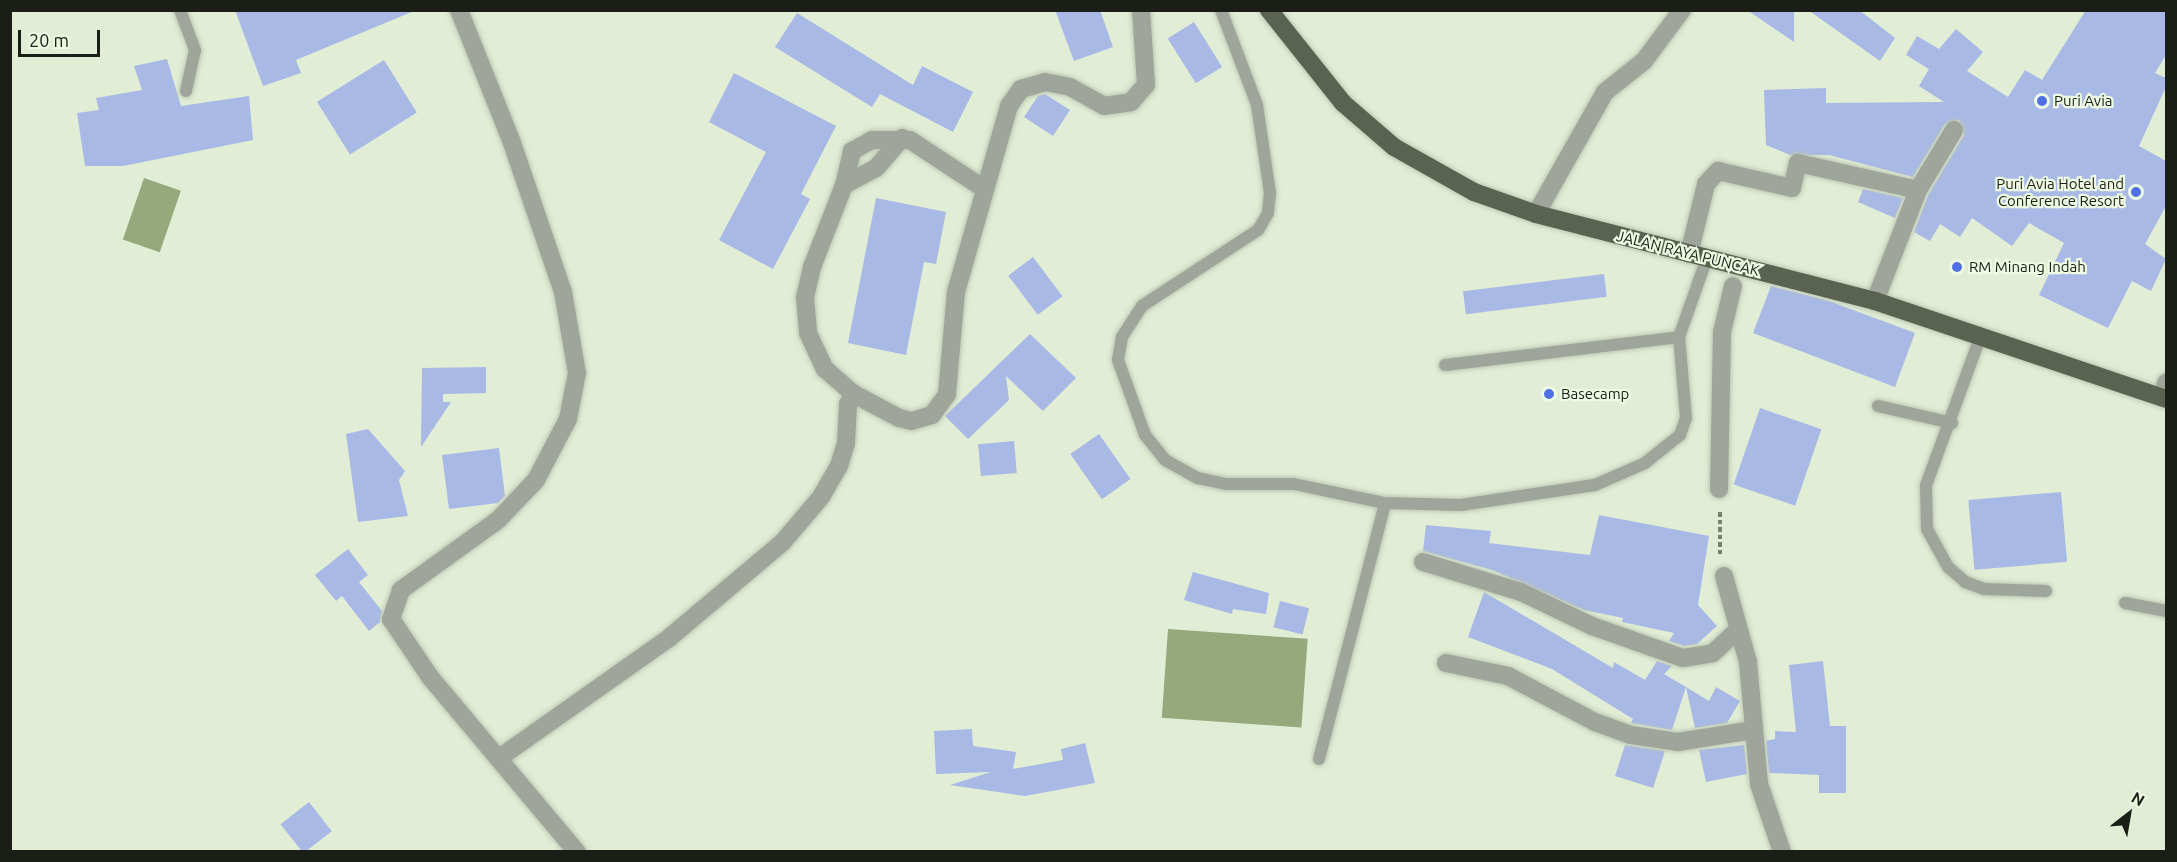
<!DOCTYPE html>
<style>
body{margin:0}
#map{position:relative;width:2177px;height:862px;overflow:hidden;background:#e1edd5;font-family:Ubuntu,sans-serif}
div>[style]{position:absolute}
.water>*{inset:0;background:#95a97d;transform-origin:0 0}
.building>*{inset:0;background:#a8b9e6;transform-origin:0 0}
.path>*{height:4px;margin-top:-2px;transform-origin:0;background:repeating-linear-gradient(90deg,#787f70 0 4.5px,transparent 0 7.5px)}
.roads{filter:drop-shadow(0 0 2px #bdc8b3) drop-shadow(0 0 2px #bdc8b3)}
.service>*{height:12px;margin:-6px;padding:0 6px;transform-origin:6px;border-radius:6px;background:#a0a59b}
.minor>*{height:18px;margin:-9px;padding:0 9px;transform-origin:9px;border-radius:9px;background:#a0a59b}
.trunk>*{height:18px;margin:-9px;padding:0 9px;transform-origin:9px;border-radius:9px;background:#5a6350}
.dots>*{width:16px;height:16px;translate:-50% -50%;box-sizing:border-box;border:3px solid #effae2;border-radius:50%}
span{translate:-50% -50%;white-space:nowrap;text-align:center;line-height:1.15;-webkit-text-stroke:4.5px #effae2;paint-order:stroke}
.poi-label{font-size:15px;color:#1a1e16}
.left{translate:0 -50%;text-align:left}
.right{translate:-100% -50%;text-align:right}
.street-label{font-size:15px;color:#1a1e16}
.frame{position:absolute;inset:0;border:12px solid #1a1e16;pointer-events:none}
.north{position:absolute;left:2099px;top:784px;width:60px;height:60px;-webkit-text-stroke:4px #effae2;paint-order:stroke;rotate:31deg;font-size:16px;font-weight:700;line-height:24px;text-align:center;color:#1a1e16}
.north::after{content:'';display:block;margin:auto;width:21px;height:27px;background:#1a1e16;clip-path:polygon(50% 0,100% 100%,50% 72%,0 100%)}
.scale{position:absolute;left:18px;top:30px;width:82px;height:27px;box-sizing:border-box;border:3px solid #1a1e16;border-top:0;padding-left:8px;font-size:18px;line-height:21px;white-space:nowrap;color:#1a1e16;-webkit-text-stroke:4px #effae2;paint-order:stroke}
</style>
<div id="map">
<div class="water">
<i style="left:144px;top:178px;width:39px;height:65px;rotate:19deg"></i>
<i style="left:1168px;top:629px;width:140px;height:89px;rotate:4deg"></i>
</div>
<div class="building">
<i style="clip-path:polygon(235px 10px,414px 11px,296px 60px,301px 73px,263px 86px)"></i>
<i style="clip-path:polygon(1055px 10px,1100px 10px,1113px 47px,1074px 61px)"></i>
<i style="clip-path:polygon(1747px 10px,1794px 10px,1794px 42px)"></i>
<i style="clip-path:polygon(1808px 10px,1859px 10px,1895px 38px,1880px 61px)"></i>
<i style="clip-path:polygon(2086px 10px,2166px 10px,2166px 55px,2155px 73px,2166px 78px,2166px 87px,2139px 146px,2166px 161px,2166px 206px,2145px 244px,2166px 259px,2151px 291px,2132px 281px,2108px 328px,2039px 295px,2064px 243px,2029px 223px,2012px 246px,1972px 218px,1960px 237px,1940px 224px,1930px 241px,1914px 232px,1928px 195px,1964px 135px,1959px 120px,1945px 124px,1913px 177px,1829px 155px,1790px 155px,1766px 145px,1764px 90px,1826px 88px,1826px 103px,1944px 102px,1919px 86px,1929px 69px,1906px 55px,1917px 36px,1939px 49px,1956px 29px,1983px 52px,1967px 71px,2008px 97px,2025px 70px,2042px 80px)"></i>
<i style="clip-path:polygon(797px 13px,913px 85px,922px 66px,973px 92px,953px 132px,880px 94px,872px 107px,775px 47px)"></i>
<i style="left:1194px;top:22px;width:53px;height:31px;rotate:58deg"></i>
<i style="clip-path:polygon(167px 59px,181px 106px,249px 96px,253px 140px,123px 166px,85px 166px,77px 113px,99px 110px,96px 98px,142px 90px,134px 66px)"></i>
<i style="left:384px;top:60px;width:62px;height:79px;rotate:58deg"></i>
<i style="clip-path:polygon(734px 73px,836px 126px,801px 194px,810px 199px,773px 269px,719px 240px,766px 152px,709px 122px)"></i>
<i style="clip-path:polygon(1045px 94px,1070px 110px,1053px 136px,1024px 117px,1038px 96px)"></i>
<i style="clip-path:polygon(1863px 189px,1903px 198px,1895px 218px,1858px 202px)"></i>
<i style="clip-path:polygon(876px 198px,946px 212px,936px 264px,924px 262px,906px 355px,848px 343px)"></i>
<i style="left:1033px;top:257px;width:49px;height:31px;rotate:53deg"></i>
<i style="left:1604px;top:274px;width:23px;height:142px;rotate:83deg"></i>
<i style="clip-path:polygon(1771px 286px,1829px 301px,1915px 333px,1895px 387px,1753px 333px)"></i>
<i style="clip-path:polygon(1030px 334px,1076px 378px,1043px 411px,1006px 376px,1009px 400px,968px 439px,945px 416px)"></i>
<i style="clip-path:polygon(486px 367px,486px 393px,443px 394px,443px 402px,451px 402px,421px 447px,422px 368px)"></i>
<i style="left:1760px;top:408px;width:65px;height:81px;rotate:19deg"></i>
<i style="clip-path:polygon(368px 429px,405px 471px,399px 480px,408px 516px,358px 522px,346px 434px)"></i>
<i style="left:1099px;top:434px;width:55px;height:35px;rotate:55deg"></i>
<i style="left:1014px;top:441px;width:32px;height:36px;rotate:85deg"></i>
<i style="clip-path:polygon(499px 448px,505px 496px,498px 503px,449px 509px,442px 455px)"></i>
<i style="left:2061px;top:492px;width:70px;height:93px;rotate:85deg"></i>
<i style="clip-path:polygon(1599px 515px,1709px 536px,1698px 605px,1717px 626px,1697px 644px,1684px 646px,1669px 641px,1674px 633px,1622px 622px,1623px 618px,1584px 610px,1492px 570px,1423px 551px,1426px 525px,1491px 531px,1489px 543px,1590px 555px)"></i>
<i style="clip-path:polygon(348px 549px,368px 575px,359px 582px,382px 611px,380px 622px,369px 631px,342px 596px,336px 601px,315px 575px)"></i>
<i style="clip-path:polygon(1193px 572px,1269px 593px,1266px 614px,1233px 609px,1232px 614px,1184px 600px)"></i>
<i style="clip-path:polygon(1484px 592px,1613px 668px,1614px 662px,1645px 680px,1657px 661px,1672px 666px,1664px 674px,1686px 687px,1672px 730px,1631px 723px,1633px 719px,1552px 669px,1468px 637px)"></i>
<i style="left:1280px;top:601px;width:30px;height:27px;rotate:14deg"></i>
<i style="clip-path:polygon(1823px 661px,1830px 726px,1846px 726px,1846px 793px,1819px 793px,1819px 775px,1769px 773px,1766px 741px,1775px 739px,1775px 731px,1796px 732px,1789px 665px)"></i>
<i style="clip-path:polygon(1686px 687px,1709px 701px,1716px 687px,1740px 701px,1727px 723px,1695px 728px)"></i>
<i style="clip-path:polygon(972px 729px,973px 746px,1016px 752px,1013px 769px,1063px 760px,1061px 749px,1085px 743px,1095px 783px,1025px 796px,950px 785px,991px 772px,936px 774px,934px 731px)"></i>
<i style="clip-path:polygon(1625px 745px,1665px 751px,1653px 788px,1615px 776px)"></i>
<i style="clip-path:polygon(1744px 745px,1747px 774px,1706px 782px,1699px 750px)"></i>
<i style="left:309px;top:802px;width:37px;height:36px;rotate:52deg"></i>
</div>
<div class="path">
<i style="left:1720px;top:554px;width:43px;rotate:-90deg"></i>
</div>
<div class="roads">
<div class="service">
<i style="left:180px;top:10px;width:43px;rotate:69.4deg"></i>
<i style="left:195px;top:50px;width:42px;rotate:102.4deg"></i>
<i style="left:1221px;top:10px;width:102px;rotate:69.2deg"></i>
<i style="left:1257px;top:105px;width:89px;rotate:81.6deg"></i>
<i style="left:1270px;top:193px;width:20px;rotate:96deg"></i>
<i style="left:1268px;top:213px;width:20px;rotate:120deg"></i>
<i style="left:1258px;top:230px;width:139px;rotate:146.8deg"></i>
<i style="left:1142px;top:306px;width:37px;rotate:123deg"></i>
<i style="left:1122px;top:337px;width:23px;rotate:100deg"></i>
<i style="left:1118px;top:360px;width:80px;rotate:70.2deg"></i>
<i style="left:1145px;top:435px;width:32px;rotate:51deg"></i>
<i style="left:1165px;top:460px;width:38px;rotate:29deg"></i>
<i style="left:1198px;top:478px;width:29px;rotate:12deg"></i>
<i style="left:1226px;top:484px;width:68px"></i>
<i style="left:1294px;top:484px;width:93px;rotate:11.8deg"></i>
<i style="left:1385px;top:503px;width:76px;rotate:1.5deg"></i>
<i style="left:1461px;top:505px;width:135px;rotate:-8.5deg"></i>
<i style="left:1595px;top:485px;width:55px;rotate:-23.7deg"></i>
<i style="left:1645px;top:463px;width:45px;rotate:-38.7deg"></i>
<i style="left:1680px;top:435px;width:18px;rotate:-71deg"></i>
<i style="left:1686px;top:418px;width:81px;rotate:-94.9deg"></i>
<i style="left:1981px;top:335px;width:160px;rotate:110.1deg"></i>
<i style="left:1926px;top:485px;width:44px;rotate:88.7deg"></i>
<i style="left:1927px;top:529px;width:43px;rotate:61.1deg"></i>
<i style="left:1948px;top:567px;width:23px;rotate:41deg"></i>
<i style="left:1965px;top:582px;width:20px;rotate:20deg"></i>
<i style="left:1984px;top:589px;width:62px;rotate:1.8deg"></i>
<i style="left:1445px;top:365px;width:236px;rotate:-6.8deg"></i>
<i style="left:1679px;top:337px;width:84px;rotate:-70.5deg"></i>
<i style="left:1878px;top:406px;width:76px;rotate:12.9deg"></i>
<i style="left:2125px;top:603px;width:42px;rotate:11deg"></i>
<i style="left:1319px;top:759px;width:264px;rotate:-75.5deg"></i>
</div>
<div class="minor">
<i style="left:459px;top:10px;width:140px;rotate:68.2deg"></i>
<i style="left:511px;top:140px;width:161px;rotate:71.1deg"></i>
<i style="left:563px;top:292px;width:82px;rotate:80.2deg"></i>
<i style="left:577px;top:373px;width:47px;rotate:101.1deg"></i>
<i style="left:568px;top:419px;width:69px;rotate:117.7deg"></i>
<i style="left:536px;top:480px;width:55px;rotate:133.5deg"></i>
<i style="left:498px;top:520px;width:120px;rotate:144.2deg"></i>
<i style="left:401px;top:590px;width:31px;rotate:109deg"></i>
<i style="left:391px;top:619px;width:70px;rotate:56.1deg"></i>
<i style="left:430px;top:677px;width:229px;rotate:50deg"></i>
<i style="left:844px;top:185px;width:36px;rotate:-28deg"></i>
<i style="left:876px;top:168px;width:40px;rotate:-49deg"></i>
<i style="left:983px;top:188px;width:87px;rotate:-146.7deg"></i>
<i style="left:910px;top:140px;width:38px;rotate:180deg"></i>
<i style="left:872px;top:140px;width:23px;rotate:151deg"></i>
<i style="left:852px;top:151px;width:35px;rotate:103deg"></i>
<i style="left:844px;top:185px;width:88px;rotate:111.3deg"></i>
<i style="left:812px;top:267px;width:31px;rotate:103deg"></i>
<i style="left:805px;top:297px;width:36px;rotate:85deg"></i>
<i style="left:808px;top:333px;width:40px;rotate:65deg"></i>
<i style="left:825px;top:369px;width:38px;rotate:41deg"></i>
<i style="left:854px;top:394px;width:51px;rotate:28.1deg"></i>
<i style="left:899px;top:418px;width:13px;rotate:13deg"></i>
<i style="left:912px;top:421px;width:21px;rotate:-17deg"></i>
<i style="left:932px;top:415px;width:26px;rotate:-54deg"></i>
<i style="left:947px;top:394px;width:102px;rotate:-85deg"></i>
<i style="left:956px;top:292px;width:193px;rotate:-74.1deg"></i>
<i style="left:1009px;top:106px;width:21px;rotate:-55deg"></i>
<i style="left:1021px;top:89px;width:25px;rotate:-16deg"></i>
<i style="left:1045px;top:82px;width:25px;rotate:11deg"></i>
<i style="left:1070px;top:87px;width:39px;rotate:29deg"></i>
<i style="left:1104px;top:106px;width:27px;rotate:-8deg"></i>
<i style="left:1131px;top:102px;width:23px;rotate:-49deg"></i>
<i style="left:1146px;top:85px;width:75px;rotate:-93.8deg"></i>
<i style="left:1536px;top:214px;width:140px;rotate:-60.5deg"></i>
<i style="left:1605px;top:92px;width:50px;rotate:-38.5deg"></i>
<i style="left:1644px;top:61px;width:64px;rotate:-53.3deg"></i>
<i style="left:1689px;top:254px;width:72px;rotate:-76.3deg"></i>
<i style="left:1706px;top:184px;width:18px;rotate:-47deg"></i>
<i style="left:1718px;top:171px;width:76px;rotate:12.9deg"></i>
<i style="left:1792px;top:188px;width:26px;rotate:-77deg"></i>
<i style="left:1798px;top:163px;width:123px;rotate:12.7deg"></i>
<i style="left:1875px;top:301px;width:119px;rotate:-68.8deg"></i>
<i style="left:1918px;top:190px;width:70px;rotate:-59deg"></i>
<i style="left:2162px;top:397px;width:15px;rotate:-74deg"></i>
<i style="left:1719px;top:489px;width:157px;rotate:-88.9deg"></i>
<i style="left:1722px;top:332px;width:47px;rotate:-76.6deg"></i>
<i style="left:1423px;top:562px;width:102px;rotate:17deg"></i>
<i style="left:1521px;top:592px;width:79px;rotate:25.6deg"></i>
<i style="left:1592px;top:626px;width:96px;rotate:19.4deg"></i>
<i style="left:1683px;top:658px;width:30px;rotate:-9deg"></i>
<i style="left:1713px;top:653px;width:35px;rotate:-43deg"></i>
<i style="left:1724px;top:576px;width:89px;rotate:74.4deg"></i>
<i style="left:1748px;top:662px;width:122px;rotate:84.8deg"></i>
<i style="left:1759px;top:784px;width:72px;rotate:71.3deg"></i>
<i style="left:1446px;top:663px;width:63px;rotate:11.8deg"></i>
<i style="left:1508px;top:676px;width:98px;rotate:27.9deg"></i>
<i style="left:1595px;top:722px;width:38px;rotate:20deg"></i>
<i style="left:1631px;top:735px;width:48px;rotate:8.5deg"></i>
<i style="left:1678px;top:742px;width:77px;rotate:-9deg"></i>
<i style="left:499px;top:758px;width:208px;rotate:-35.2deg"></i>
<i style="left:669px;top:638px;width:148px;rotate:-40.1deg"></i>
<i style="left:782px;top:543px;width:60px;rotate:-49.7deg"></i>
<i style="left:821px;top:497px;width:36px;rotate:-60deg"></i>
<i style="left:839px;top:466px;width:24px;rotate:-73deg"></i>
<i style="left:846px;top:443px;width:39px;rotate:-87deg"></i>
<i style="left:848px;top:404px;width:12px;rotate:-59deg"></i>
</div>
<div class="trunk">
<i style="left:1269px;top:10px;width:119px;rotate:51.5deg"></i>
<i style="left:1343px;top:103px;width:67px;rotate:40.8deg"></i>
<i style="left:1394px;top:147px;width:92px;rotate:29.4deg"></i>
<i style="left:1474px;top:192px;width:66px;rotate:19.5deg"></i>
<i style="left:1536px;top:214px;width:350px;rotate:14.4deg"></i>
<i style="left:1875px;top:301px;width:307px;rotate:18.6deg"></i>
</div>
</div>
<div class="dots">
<i style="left:2042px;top:101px;background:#4f71e5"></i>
<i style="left:2136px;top:192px;background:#4f71e5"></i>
<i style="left:1957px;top:267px;background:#4f71e5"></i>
<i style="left:1549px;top:394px;background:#4f71e5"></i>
</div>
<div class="poi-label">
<span class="left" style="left:2054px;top:101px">Puri Avia</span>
<span class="right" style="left:2124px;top:192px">Puri Avia Hotel and<br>Conference Resort</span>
<span class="left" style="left:1969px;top:267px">RM Minang Indah</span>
<span class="left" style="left:1561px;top:394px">Basecamp</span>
</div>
<div class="street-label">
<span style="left:1688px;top:253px;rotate:14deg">JALAN RAYA PUNCAK</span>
</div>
<div class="frame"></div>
<div class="north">N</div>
<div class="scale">20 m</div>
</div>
